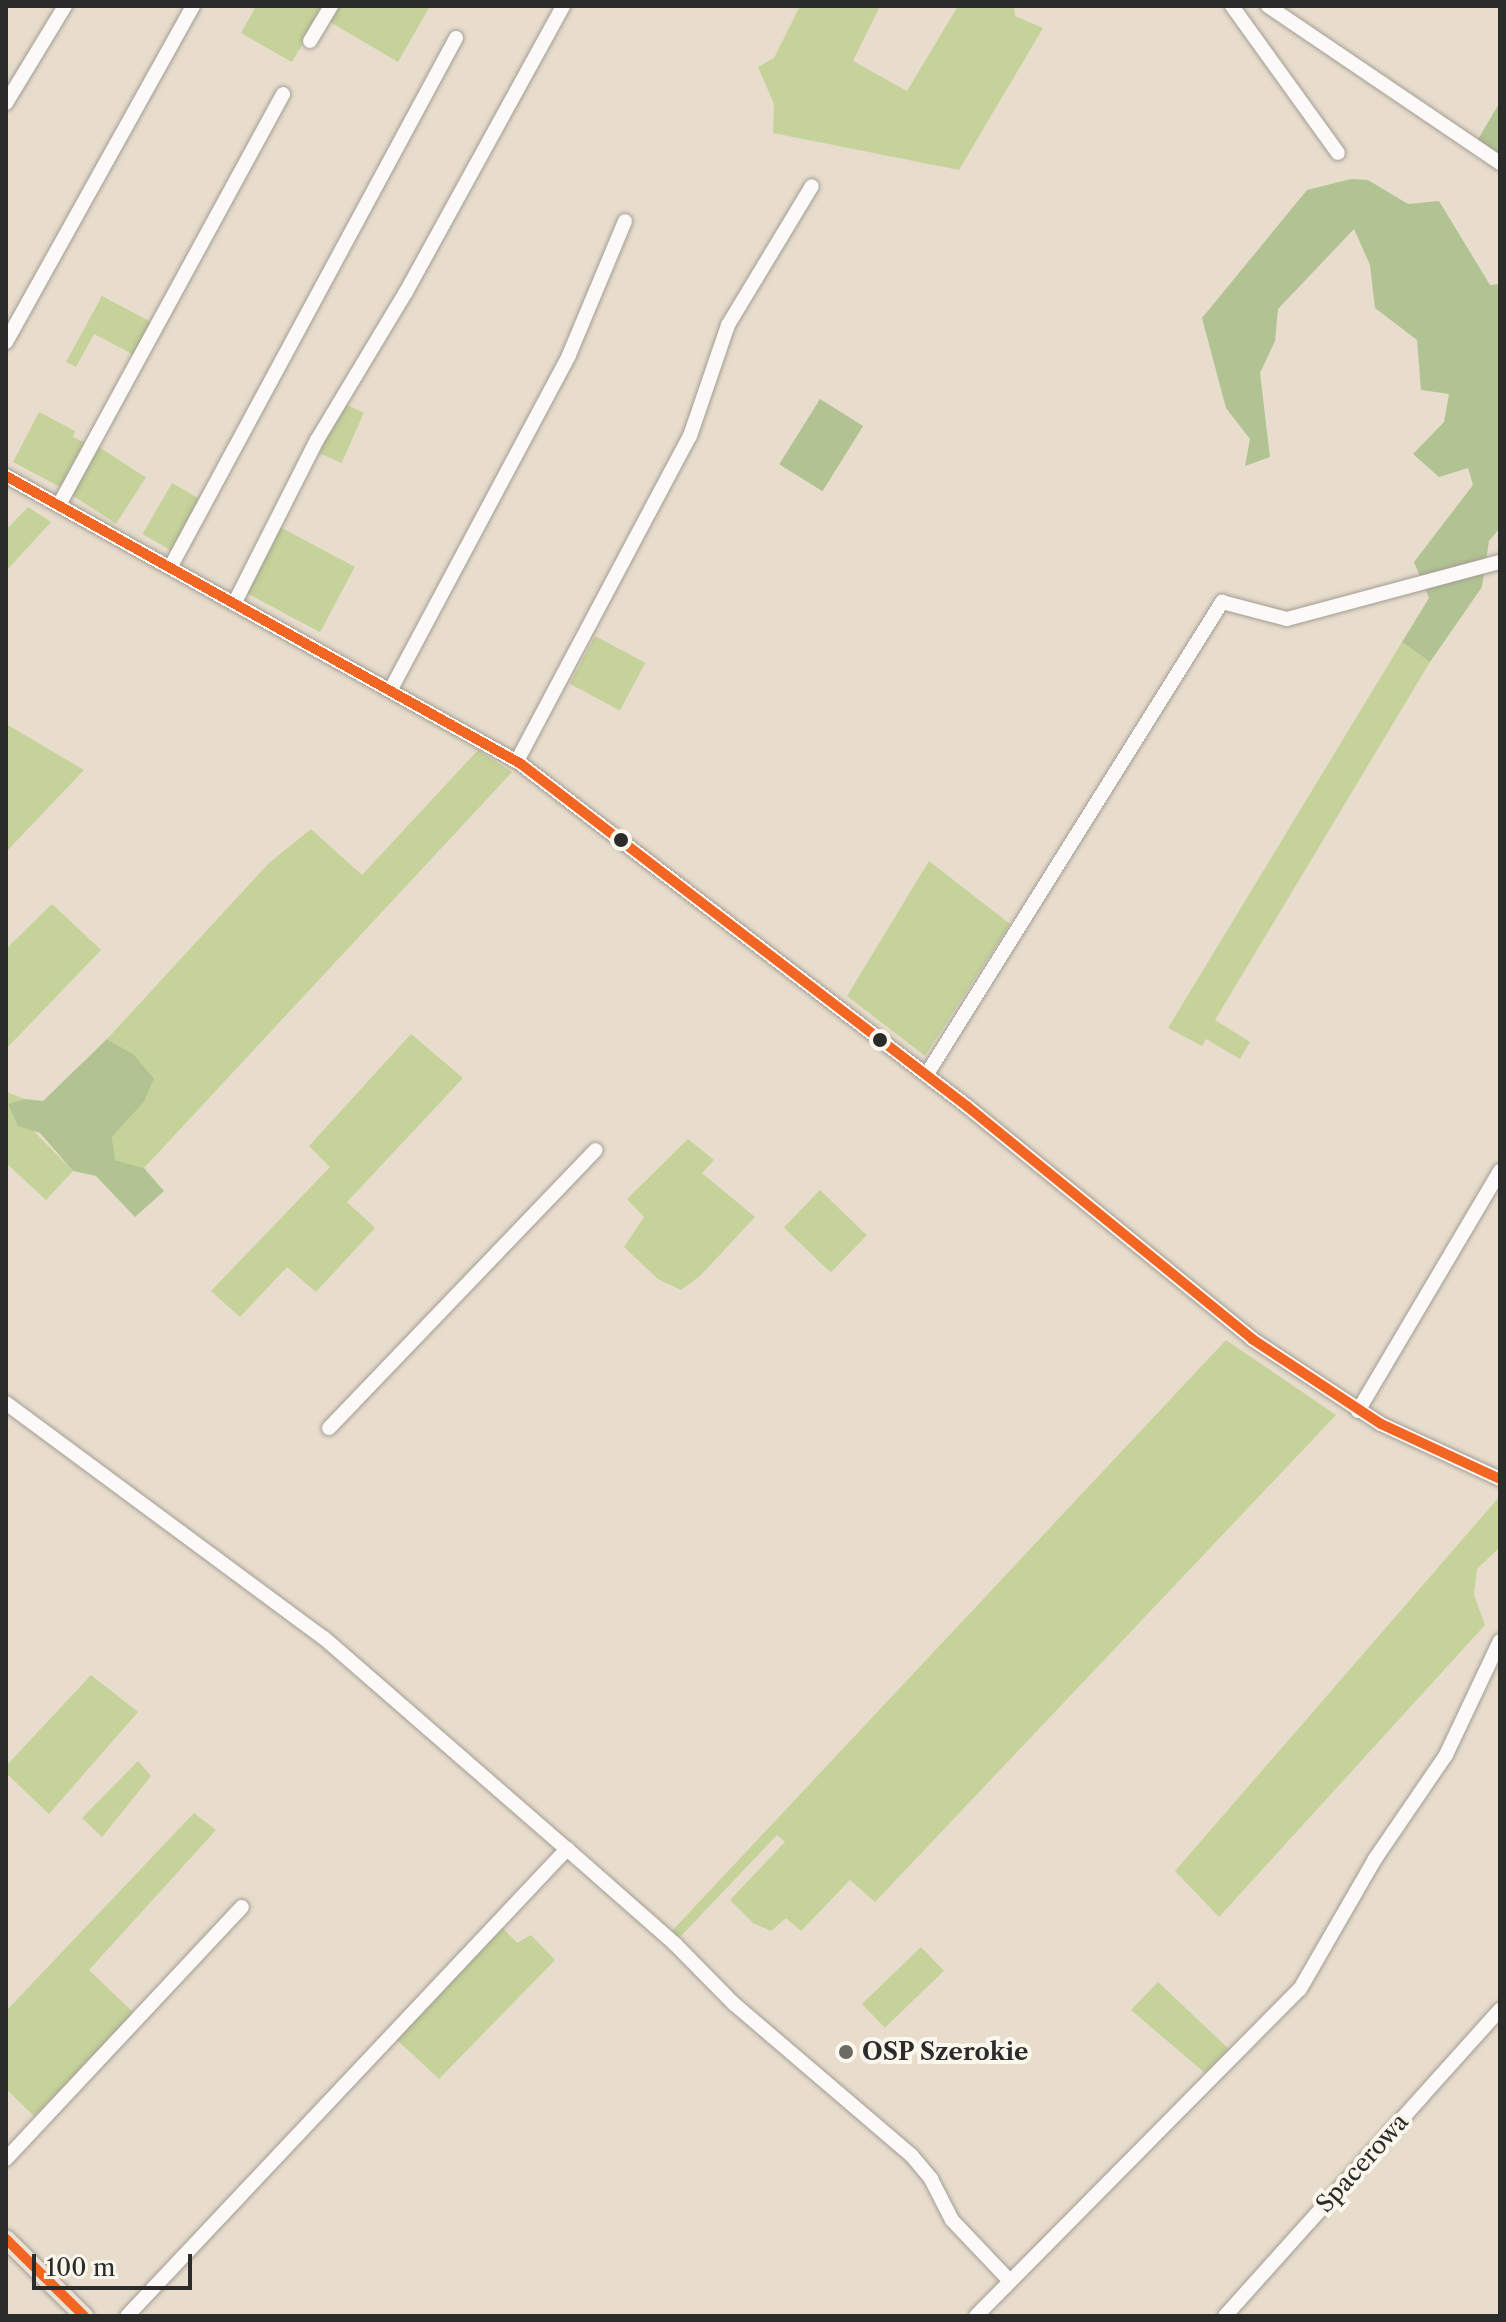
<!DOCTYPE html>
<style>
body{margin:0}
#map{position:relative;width:1506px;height:2322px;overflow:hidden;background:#e8ddcd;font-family:"Libre Caslon Text",serif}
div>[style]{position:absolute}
.green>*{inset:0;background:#c5d29a;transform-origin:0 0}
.forest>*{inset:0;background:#b2c393;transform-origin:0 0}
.roads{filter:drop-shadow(0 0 2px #a39d94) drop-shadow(0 0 2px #a39d94)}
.minor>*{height:14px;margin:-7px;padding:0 7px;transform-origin:7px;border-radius:7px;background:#fcfaf8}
.major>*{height:18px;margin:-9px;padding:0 9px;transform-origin:9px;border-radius:9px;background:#ebe2d6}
.bus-1>*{height:10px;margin:-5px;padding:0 5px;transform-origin:5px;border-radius:5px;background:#f26522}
.dots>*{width:22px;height:22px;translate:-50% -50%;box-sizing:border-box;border:4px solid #fbf7ec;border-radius:50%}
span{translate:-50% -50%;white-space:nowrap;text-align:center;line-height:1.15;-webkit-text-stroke:8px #fbf7ec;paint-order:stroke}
.poi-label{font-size:24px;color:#2b2b2b;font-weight:700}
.left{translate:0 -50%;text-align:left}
.street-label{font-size:24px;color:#2b2b2b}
.frame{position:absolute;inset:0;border:8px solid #2b2b2b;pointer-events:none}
.scale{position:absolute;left:32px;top:2254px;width:160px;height:36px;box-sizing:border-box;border:4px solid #2b2b2b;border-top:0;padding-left:10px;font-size:24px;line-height:28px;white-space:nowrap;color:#2b2b2b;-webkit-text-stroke:6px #fbf7ec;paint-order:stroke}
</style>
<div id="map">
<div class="green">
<i style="clip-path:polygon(256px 6px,430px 6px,398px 62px,330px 22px,308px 35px,292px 62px,241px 33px)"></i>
<i style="clip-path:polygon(800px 6px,880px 6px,853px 61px,907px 91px,958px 6px,1014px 6px,1015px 16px,1043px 28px,959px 170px,773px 133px,774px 104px,758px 67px,774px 58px)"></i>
<i style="clip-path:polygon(102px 296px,151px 322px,134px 355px,94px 334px,76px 367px,66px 362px)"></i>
<i style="left:342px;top:403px;width:24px;height:55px;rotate:24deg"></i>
<i style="clip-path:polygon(39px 412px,75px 431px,73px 437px,88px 444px,64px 489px,13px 462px)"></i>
<i style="left:99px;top:447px;width:56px;height:55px;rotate:33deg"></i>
<i style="left:172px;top:483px;width:36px;height:59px;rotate:30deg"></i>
<i style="clip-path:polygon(28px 507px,51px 522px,6px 571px,6px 530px)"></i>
<i style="left:278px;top:526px;width:87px;height:74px;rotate:28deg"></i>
<i style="left:595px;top:636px;width:57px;height:54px;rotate:28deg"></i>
<i style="clip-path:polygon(1402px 642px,1430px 662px,1215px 1020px,1250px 1042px,1240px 1059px,1206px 1039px,1202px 1046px,1168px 1028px)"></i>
<i style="clip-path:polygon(6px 724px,84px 770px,6px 852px)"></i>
<i style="clip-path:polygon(478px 750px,512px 772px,144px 1168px,114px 1160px,112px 1137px,143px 1103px,133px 1054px,107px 1039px,269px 863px,311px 829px,362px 875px)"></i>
<i style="clip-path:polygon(929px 861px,1010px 924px,925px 1056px,847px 996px)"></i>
<i style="clip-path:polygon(52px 904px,101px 950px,6px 1049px,6px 949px)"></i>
<i style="clip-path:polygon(411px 1034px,463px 1078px,347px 1202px,375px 1228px,316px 1292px,287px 1267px,240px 1317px,211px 1291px,330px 1167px,309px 1146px)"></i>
<i style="clip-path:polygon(6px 1092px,25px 1099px,8px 1105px,73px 1171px,46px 1200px,6px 1163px)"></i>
<i style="clip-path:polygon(688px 1139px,714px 1160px,702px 1173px,755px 1217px,700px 1276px,681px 1290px,658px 1279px,624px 1247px,644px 1217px,627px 1199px)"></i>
<i style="left:820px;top:1190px;width:65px;height:52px;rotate:44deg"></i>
<i style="clip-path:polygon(1226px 1340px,1336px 1415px,875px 1902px,850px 1880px,801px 1931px,786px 1918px,771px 1931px,753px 1923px,730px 1900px,785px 1842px,777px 1835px,679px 1938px,672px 1931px)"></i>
<i style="clip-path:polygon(1500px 1496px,1500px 1547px,1477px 1569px,1474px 1595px,1485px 1625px,1219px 1917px,1175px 1871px)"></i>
<i style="clip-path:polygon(91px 1675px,138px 1712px,49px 1814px,6px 1773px,6px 1766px)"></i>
<i style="clip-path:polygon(138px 1761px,151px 1776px,102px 1837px,82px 1818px)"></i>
<i style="clip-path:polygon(194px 1813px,216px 1830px,89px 1970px,136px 2015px,34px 2116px,6px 2089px,6px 2011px)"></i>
<i style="clip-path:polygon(501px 1926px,517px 1943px,531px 1935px,555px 1960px,439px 2079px,396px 2039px)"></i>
<i style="left:921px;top:1947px;width:33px;height:82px;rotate:46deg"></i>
<i style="clip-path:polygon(1158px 1982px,1229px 2049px,1205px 2073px,1131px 2010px)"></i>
</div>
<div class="forest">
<i style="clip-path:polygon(1500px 102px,1500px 156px,1477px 141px)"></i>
<i style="clip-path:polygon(1351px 179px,1368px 180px,1408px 204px,1439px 201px,1490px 285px,1500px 284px,1500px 528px,1489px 541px,1482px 587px,1430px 662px,1402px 642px,1429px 598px,1414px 562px,1473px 485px,1468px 468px,1439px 477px,1413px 454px,1444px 422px,1449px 394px,1421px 390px,1417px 340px,1375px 308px,1370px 265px,1354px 229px,1278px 309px,1275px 341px,1260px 373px,1270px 457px,1245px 466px,1250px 439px,1226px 408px,1202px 318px,1307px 190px)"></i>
<i style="left:820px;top:399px;width:51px;height:77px;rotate:32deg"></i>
<i style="clip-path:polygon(107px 1039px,133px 1054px,154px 1079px,143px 1103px,112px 1137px,115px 1160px,144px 1168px,164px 1191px,135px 1217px,96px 1176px,73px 1171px,40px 1133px,18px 1126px,8px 1104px,25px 1099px,43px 1101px)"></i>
</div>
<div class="roads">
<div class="minor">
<i style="left:1232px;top:6px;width:181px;rotate:54.2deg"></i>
<i style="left:1268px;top:6px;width:280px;rotate:34.1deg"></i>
<i style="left:310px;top:41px;width:41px;rotate:-59deg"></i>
<i style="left:6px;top:103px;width:114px;rotate:-58.7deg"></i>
<i style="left:6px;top:342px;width:385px;rotate:-60.9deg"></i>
<i style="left:6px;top:476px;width:590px;rotate:29.21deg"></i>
<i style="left:521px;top:764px;width:563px;rotate:37.5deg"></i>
<i style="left:968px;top:1107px;width:367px;rotate:39.2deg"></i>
<i style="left:1252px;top:1339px;width:154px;rotate:33.4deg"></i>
<i style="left:1381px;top:1424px;width:131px;rotate:24.8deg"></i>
<i style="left:59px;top:505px;width:468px;rotate:-61.4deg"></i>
<i style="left:171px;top:566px;width:600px;rotate:-61.64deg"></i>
<i style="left:235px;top:602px;width:182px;rotate:-63.2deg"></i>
<i style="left:317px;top:440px;width:173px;rotate:-59deg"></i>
<i style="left:406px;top:292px;width:326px;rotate:-61.2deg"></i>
<i style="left:391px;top:689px;width:378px;rotate:-61.9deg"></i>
<i style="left:569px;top:355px;width:145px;rotate:-67.3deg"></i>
<i style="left:517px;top:761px;width:368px;rotate:-62deg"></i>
<i style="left:690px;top:436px;width:117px;rotate:-71.1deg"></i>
<i style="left:728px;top:325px;width:162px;rotate:-58.9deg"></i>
<i style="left:927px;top:1074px;width:557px;rotate:-57.99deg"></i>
<i style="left:1222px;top:602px;width:67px;rotate:14.7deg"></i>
<i style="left:1287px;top:619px;width:220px;rotate:-15deg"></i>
<i style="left:6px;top:1403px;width:395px;rotate:36.5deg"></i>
<i style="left:324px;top:1638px;width:322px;rotate:41deg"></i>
<i style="left:567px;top:1849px;width:144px;rotate:41.3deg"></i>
<i style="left:675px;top:1944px;width:83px;rotate:45.5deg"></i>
<i style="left:733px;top:2003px;width:235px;rotate:40.5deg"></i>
<i style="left:912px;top:2156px;width:30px;rotate:50deg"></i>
<i style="left:931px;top:2179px;width:46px;rotate:62.9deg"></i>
<i style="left:952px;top:2220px;width:81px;rotate:46.5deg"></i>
<i style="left:1358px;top:1411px;width:279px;rotate:-59.4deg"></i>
<i style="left:329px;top:1428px;width:385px;rotate:-46.2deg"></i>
<i style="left:6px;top:2159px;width:345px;rotate:-46.9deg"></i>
<i style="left:127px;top:2316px;width:642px;rotate:-46.71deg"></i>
<i style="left:976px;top:2316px;width:460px;rotate:-45.3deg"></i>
<i style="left:1300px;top:1989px;width:150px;rotate:-60deg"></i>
<i style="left:1375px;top:1859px;width:126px;rotate:-55.7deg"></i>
<i style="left:1446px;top:1755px;width:126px;rotate:-64.7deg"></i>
<i style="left:1225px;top:2316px;width:411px;rotate:-48.1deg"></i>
</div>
<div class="major">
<i style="left:6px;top:2239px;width:110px;rotate:44.6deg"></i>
</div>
</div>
<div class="bus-1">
<i style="left:6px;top:476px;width:590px;rotate:29.21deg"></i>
<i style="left:521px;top:764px;width:563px;rotate:37.5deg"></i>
<i style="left:968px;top:1107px;width:367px;rotate:39.2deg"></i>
<i style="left:1252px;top:1339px;width:154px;rotate:33.4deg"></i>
<i style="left:1381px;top:1424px;width:131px;rotate:24.8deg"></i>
<i style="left:6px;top:2239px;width:110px;rotate:44.6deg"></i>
</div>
<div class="dots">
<i style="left:621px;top:840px;background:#2b2b2b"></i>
<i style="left:880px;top:1040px;background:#2b2b2b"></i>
<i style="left:846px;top:2052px;background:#6d6964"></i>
</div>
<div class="poi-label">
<span class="left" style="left:862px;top:2052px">OSP Szerokie</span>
</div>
<div class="street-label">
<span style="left:1362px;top:2163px;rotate:-48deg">Spacerowa</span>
</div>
<div class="frame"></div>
<div class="scale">100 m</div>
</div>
